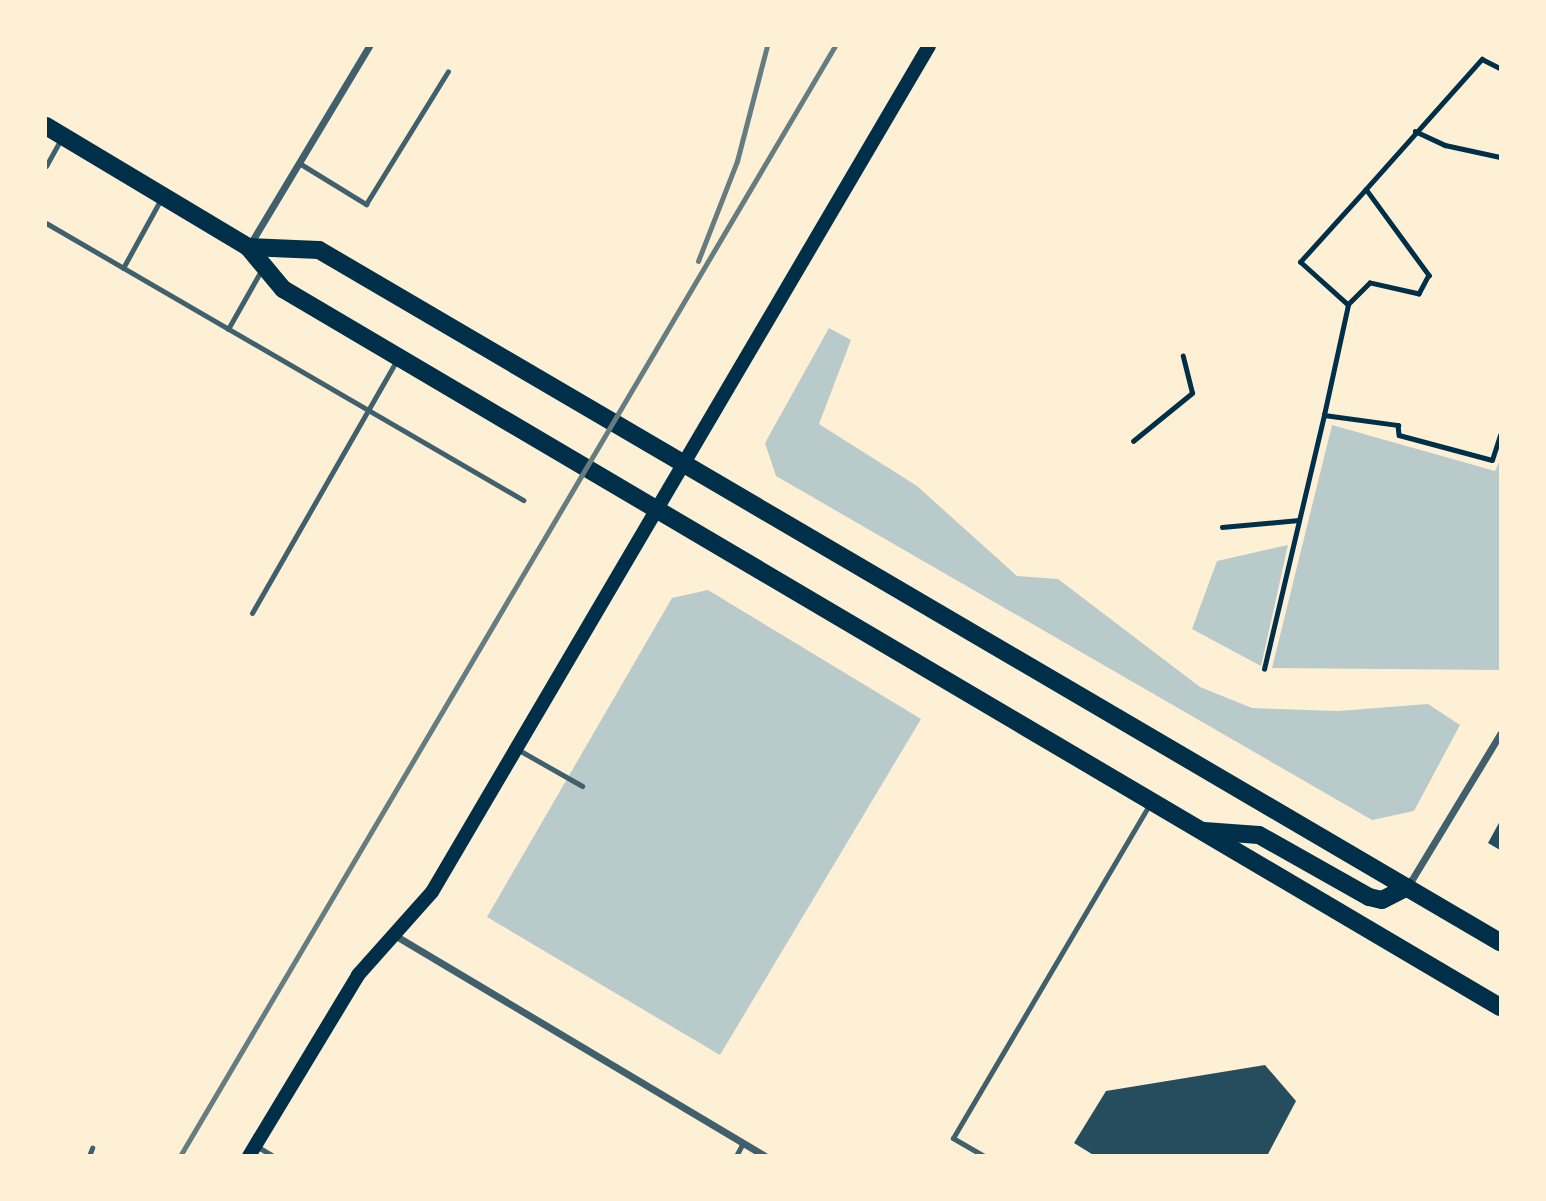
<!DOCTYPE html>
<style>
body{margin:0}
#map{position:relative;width:1546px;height:1201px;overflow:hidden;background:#fdf0d5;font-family:Roboto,sans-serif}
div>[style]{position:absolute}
.green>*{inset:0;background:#b9caca}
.building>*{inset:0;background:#264d5e}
.path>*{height:4.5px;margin:-2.25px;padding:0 2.25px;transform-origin:2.25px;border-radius:2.25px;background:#003049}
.service>*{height:5px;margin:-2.5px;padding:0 2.5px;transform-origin:2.5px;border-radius:2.5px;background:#3f606c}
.minor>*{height:7px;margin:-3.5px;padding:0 3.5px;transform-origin:3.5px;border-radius:3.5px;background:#3f606c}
.secondary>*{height:14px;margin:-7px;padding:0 7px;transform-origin:7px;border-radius:7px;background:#003049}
.primary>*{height:18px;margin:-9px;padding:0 9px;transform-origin:9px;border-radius:9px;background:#003049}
.rail>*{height:5px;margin:-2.5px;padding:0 2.5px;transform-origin:2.5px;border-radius:2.5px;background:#657d81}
span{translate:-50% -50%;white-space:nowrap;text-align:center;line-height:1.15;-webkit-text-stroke:7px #fdf0d5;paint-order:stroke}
.frame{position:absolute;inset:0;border:47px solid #fdf0d5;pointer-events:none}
</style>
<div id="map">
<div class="green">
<i style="clip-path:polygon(829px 328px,851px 340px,819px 424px,917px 486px,1017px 576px,1058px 579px,1200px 687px,1252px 708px,1338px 711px,1428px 704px,1460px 725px,1414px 811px,1372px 820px,776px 476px,765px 443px)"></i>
<i style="clip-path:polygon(1332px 425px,1495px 471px,1500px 460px,1500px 670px,1272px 668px)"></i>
<i style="clip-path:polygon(1288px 545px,1261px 666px,1192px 629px,1217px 561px)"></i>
<i style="clip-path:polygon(708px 590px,921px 719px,720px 1055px,487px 917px,672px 598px)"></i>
</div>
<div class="building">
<i style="clip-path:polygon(1500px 821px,1500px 850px,1488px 843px)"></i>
<i style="clip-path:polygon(1265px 1065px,1296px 1101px,1267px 1156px,1095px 1156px,1074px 1143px,1106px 1091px)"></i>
</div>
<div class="path">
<i style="left:1415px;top:131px;width:33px;rotate:25deg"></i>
<i style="left:1445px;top:145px;width:56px;rotate:12.3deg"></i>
<i style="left:1366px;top:189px;width:174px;rotate:-48.3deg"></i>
<i style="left:1482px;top:59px;width:20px;rotate:27deg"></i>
<i style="left:1324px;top:415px;width:113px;rotate:-77.7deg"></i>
<i style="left:1348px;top:305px;width:64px;rotate:-138.1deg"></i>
<i style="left:1300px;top:262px;width:98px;rotate:-47.9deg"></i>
<i style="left:1366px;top:189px;width:107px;rotate:53.8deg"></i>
<i style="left:1429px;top:275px;width:21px;rotate:118deg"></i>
<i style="left:1419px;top:294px;width:50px;rotate:-167.3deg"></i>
<i style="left:1370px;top:283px;width:31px;rotate:135deg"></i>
<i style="left:1133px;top:441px;width:76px;rotate:-39.1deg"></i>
<i style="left:1192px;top:393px;width:38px;rotate:-104deg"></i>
<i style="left:1222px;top:527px;width:77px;rotate:-5.2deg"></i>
<i style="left:1264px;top:669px;width:261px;rotate:-76.7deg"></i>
<i style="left:1324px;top:415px;width:75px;rotate:7.7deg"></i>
<i style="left:1398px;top:425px;width:10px;rotate:84deg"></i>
<i style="left:1399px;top:435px;width:96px;rotate:15deg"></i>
<i style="left:1492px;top:460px;width:26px;rotate:-72deg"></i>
</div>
<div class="service">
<i style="left:299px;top:163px;width:79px;rotate:31.5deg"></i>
<i style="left:366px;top:204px;width:156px;rotate:-58.3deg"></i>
<i style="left:46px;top:166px;width:31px;rotate:-61deg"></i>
<i style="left:46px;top:223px;width:552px;rotate:30.14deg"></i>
<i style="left:123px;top:268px;width:79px;rotate:-61.2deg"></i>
<i style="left:228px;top:329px;width:69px;rotate:-60.5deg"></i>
<i style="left:252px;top:613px;width:292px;rotate:-60.2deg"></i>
<i style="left:517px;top:749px;width:75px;rotate:29.6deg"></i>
<i style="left:258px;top:1147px;width:17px;rotate:31deg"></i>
<i style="left:89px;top:1156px;width:9px;rotate:-69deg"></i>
<i style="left:736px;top:1156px;width:15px;rotate:-62deg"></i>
<i style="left:984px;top:1156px;width:36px;rotate:-150deg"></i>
<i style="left:953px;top:1138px;width:389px;rotate:-59.5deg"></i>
</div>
<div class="minor">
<i style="left:249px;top:246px;width:233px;rotate:-59deg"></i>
<i style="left:1408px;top:886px;width:178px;rotate:-58.8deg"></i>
<i style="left:396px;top:936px;width:430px;rotate:30.8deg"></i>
</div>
<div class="secondary">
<i style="left:249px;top:1156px;width:211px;rotate:-58.9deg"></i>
<i style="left:358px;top:975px;width:111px;rotate:-48.3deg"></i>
<i style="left:432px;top:892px;width:981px;rotate:-59.57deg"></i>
</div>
<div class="primary">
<i style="left:46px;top:126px;width:235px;rotate:30.9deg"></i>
<i style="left:248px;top:247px;width:55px;rotate:50.2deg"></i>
<i style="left:283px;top:289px;width:1413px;rotate:30.54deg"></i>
<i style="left:248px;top:247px;width:71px;rotate:2.4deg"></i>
<i style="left:319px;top:250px;width:1369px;rotate:30.37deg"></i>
<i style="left:1204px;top:831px;width:55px;rotate:4.2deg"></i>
<i style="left:1259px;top:835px;width:126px;rotate:29.4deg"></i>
<i style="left:1369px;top:897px;width:13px;rotate:13deg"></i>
<i style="left:1382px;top:900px;width:28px;rotate:-27deg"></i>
</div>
<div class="rail">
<i style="left:698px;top:261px;width:107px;rotate:-68.7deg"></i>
<i style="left:737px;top:161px;width:119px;rotate:-75.4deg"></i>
<i style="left:180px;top:1156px;width:1289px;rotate:-59.46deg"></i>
</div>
<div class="frame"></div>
</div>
